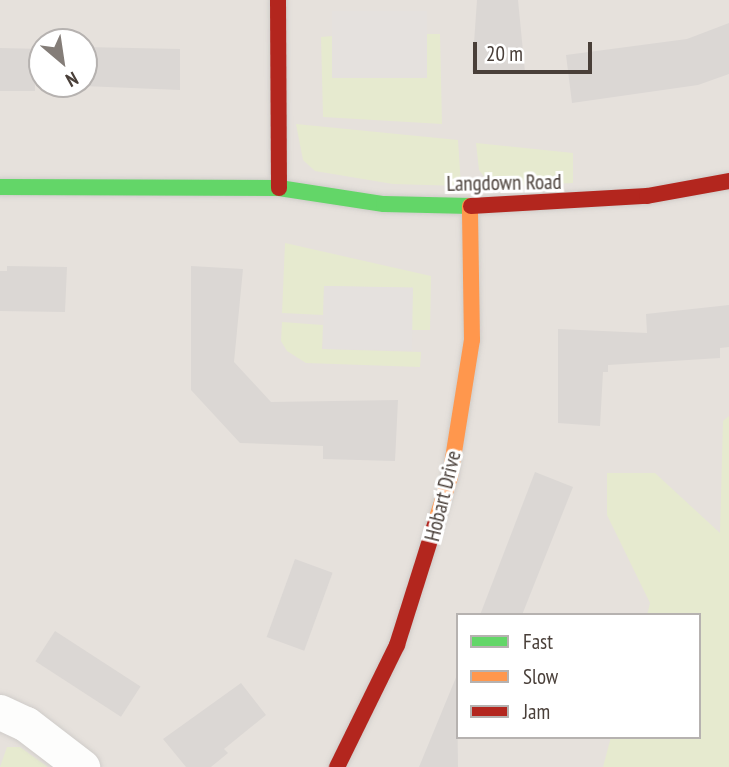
<!DOCTYPE html>
<style>
body{margin:0}
#map{position:relative;width:729px;height:767px;overflow:hidden;background:#f3f0ed;font-family:"PT Sans Narrow",sans-serif}
div>[style]{position:absolute}
.residential>*{inset:0;background:#e6e1dc}
.green>*{inset:0;background:#e6eacf}
.parking>*{inset:0;background:#e5e1de;transform-origin:0 0}
.building>*{inset:0;background:#dbd7d4;transform-origin:0 0}
.roads{filter:drop-shadow(0 0 2px #cfccc9) drop-shadow(0 0 2px #cfccc9)}
.street>*{height:35px;margin:-17.5px;padding:0 17.5px;transform-origin:17.5px;border-radius:17.5px;background:#fdfdfc}
.fast>*{height:16px;margin:-8px;padding:0 8px;transform-origin:8px;border-radius:8px;background:#63d668}
.slow>*{height:16px;margin:-8px;padding:0 8px;transform-origin:8px;border-radius:8px;background:#ff974d}
.jam>*{height:16px;margin:-8px;padding:0 8px;transform-origin:8px;border-radius:8px;background:#b3261e}
span{translate:-50% -50%;white-space:nowrap;text-align:center;line-height:1.15;-webkit-text-stroke:6px #fff;paint-order:stroke}
.street-label{font-size:21px;color:#493f39}
.legend{position:absolute;left:456px;top:613px;width:245px;height:126px;box-sizing:border-box;background:#fff;border:2px solid #b6b2b0;margin:0;padding:9px 12px;list-style:none;font-size:21px;color:#493f39}
.legend li{display:flex;align-items:center;gap:14px;height:35px}
.legend b{width:35px;border:2px solid #b6b2b0}
.north{position:absolute;left:28px;top:28px;width:70px;height:70px;box-sizing:border-box;background:#fff;border:2px solid #b6b2b0;border-radius:50%;rotate:151deg;font-size:19px;font-weight:700;line-height:28px;text-align:center;color:#493f39}
.north::after{content:'';display:block;margin:auto;width:24px;height:32px;background:#847d78;clip-path:polygon(50% 0,100% 100%,50% 72%,0 100%)}
.scale{position:absolute;left:473px;top:42px;width:119px;height:32px;box-sizing:border-box;border:4px solid #493f39;border-top:0;padding-left:9px;font-size:21px;line-height:24px;white-space:nowrap;color:#493f39;-webkit-text-stroke:5px #fff;paint-order:stroke}
</style>
<div id="map">
<div class="residential">
<i style="clip-path:polygon(evenodd,0 0,729px 0,729px 767px,0 767px,0 0,42px 42px,84px 42px,84px 84px,42px 84px,42px 42px,0 0,458px 615px,699px 615px,699px 737px,458px 737px,458px 615px)"></i>
</div>
<div class="green">
<i style="clip-path:polygon(427px 34px,440px 34px,442px 124px,323px 117px,321px 37px,332px 36px,333px 78px,427px 77px)"></i>
<i style="clip-path:polygon(296px 124px,458px 140px,461px 186px,393px 184px,315px 171px,303px 160px)"></i>
<i style="clip-path:polygon(476px 143px,573px 153px,573px 183px,492px 187px,479px 170px)"></i>
<i style="clip-path:polygon(285px 243px,431px 276px,430px 330px,411px 330px,412px 288px,324px 286px,323px 315px,282px 313px)"></i>
<i style="clip-path:polygon(282px 322px,323px 325px,322px 349px,421px 352px,420px 367px,306px 363px,287px 351px,281px 341px)"></i>
<i style="clip-path:polygon(729px 416px,729px 767px,603px 767px,611px 737px,699px 737px,699px 615px,647px 615px,650px 603px,607px 515px,607px 473px,655px 473px,720px 533px,723px 421px)"></i>
<i style="clip-path:polygon(7px 747px,20px 747px,48px 767px,0 767px)"></i>
</div>
<div class="parking">
<i style="left:332px;top:11px;width:95px;height:67px"></i>
<i style="left:324px;top:286px;width:89px;height:63px;rotate:1deg"></i>
</div>
<div class="building">
<i style="clip-path:polygon(477px 0,518px 0,525px 72px,472px 72px)"></i>
<i style="clip-path:polygon(729px 23px,729px 74px,698px 85px,572px 103px,566px 55px,687px 39px)"></i>
<i style="clip-path:polygon(84px 47px,180px 49px,180px 90px,35px 84px,35px 91px,0 91px,0 48px,42px 49px,42px 84px,84px 84px)"></i>
<i style="clip-path:polygon(7px 266px,67px 267px,65px 312px,0 311px,0 271px,7px 271px)"></i>
<i style="clip-path:polygon(191px 266px,243px 269px,234px 362px,271px 402px,398px 400px,395px 461px,323px 459px,323px 446px,240px 443px,191px 390px)"></i>
<i style="clip-path:polygon(729px 305px,729px 347px,720px 348px,720px 358px,608px 365px,608px 372px,603px 372px,600px 426px,558px 423px,558px 329px,647px 333px,646px 314px)"></i>
<i style="clip-path:polygon(535px 472px,573px 487px,522px 615px,480px 615px)"></i>
<i style="left:295px;top:559px;width:40px;height:83px;rotate:20deg"></i>
<i style="left:55px;top:631px;width:102px;height:36px;rotate:33deg"></i>
<i style="clip-path:polygon(457px 675px,458px 767px,419px 767px)"></i>
<i style="clip-path:polygon(241px 683px,266px 715px,224px 749px,228px 753px,211px 767px,186px 767px,163px 739px)"></i>
</div>
<div class="roads">
<div class="street">
<i style="left:0;top:712px;width:29px;rotate:25deg"></i>
<i style="left:26px;top:724px;width:71px;rotate:37.5deg"></i>
</div>
<div class="fast">
<i style="left:0;top:187px;width:279px;rotate:0.2deg"></i>
<i style="left:279px;top:188px;width:106px;rotate:8.7deg"></i>
<i style="left:384px;top:204px;width:87px;rotate:1.3deg"></i>
</div>
<div class="slow">
<i style="left:436px;top:521px;width:46px;rotate:-72.3deg"></i>
<i style="left:450px;top:477px;width:139px;rotate:-80.9deg"></i>
<i style="left:472px;top:340px;width:134px;rotate:-90.9deg"></i>
</div>
<div class="jam">
<i style="left:278px;top:0;width:188px;rotate:89.7deg"></i>
<i style="left:471px;top:206px;width:176px;rotate:-3.3deg"></i>
<i style="left:647px;top:196px;width:83px;rotate:-10.4deg"></i>
<i style="left:337px;top:767px;width:136px;rotate:-63.8deg"></i>
<i style="left:397px;top:645px;width:130px;rotate:-72.5deg"></i>
</div>
</div>
<div class="street-label">
<span style="left:504px;top:183px;rotate:-1deg">Langdown Road</span>
<span style="left:443px;top:496px;rotate:-76deg">Hobart Drive</span>
</div>
<ul class="legend">
<li><b style="height:9px;background:#63d668"></b>Fast</li>
<li><b style="height:9px;background:#ff974d"></b>Slow</li>
<li><b style="height:9px;background:#b3261e"></b>Jam</li>
</ul>
<div class="north">N</div>
<div class="scale">20 m</div>
</div>
